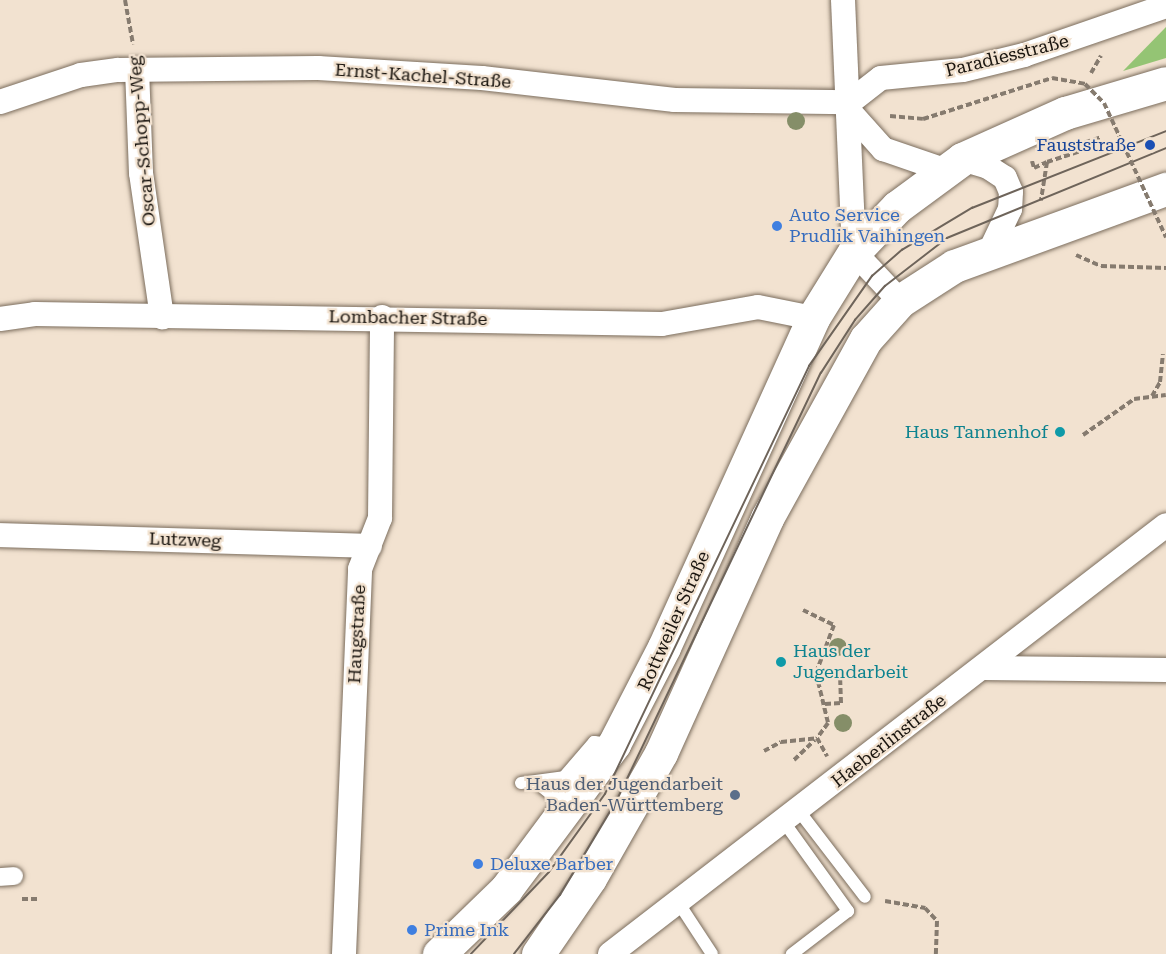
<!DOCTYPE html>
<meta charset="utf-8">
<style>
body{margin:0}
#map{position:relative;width:1166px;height:954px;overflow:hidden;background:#f2e2d0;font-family:"Roboto Serif",serif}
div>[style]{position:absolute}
.forest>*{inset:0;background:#94c474}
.path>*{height:4px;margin-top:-2px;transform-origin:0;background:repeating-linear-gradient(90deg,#867b6f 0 6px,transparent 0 9px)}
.roads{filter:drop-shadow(0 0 2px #7b6d5d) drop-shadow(0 0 2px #7b6d5d)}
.service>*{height:12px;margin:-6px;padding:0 6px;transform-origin:6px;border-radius:6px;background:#fff}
.pedestrian>*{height:18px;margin:-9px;padding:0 9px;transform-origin:9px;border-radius:9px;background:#fff}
.minor>*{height:24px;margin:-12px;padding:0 12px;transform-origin:12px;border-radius:12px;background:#fff}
.secondary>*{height:33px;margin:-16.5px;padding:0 16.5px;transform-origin:16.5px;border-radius:16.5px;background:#fff}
.tram>*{height:1.5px;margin:-0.75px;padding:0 0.75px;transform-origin:0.75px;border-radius:0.75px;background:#6e645a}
.path-bridge>*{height:4px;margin-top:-2px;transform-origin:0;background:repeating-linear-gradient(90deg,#867b6f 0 6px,transparent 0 9px)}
.trees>*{width:18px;height:18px;margin:-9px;border-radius:50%;background:#858e68}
.dots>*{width:16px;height:16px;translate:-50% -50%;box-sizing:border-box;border:3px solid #f2e2d0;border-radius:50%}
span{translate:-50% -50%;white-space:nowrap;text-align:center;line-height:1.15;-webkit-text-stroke:4.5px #f2e2d0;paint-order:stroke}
.street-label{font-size:18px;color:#1a150f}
.transit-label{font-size:18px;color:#164399}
.right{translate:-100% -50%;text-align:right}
.shop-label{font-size:18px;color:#366cbe}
.left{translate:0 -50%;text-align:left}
.culture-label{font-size:18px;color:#0d838f}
.service-label{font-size:18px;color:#4e5e75}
</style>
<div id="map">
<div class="forest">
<i style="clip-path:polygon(1166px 27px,1166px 58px,1123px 71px)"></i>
</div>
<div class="path">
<i style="left:125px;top:0;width:45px;rotate:79.7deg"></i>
<i style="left:1091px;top:73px;width:20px;rotate:-60deg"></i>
<i style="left:890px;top:116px;width:33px;rotate:5deg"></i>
<i style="left:1068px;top:148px;width:35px;rotate:-18deg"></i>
<i style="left:1032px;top:161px;width:7px;rotate:74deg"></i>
<i style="left:1034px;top:168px;width:14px;rotate:-25deg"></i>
<i style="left:1047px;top:162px;width:39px;rotate:99deg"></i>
<i style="left:1047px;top:162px;width:39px;rotate:-18deg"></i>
<i style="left:1076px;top:255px;width:27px;rotate:24deg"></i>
<i style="left:1101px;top:266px;width:65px;rotate:1.8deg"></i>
<i style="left:1152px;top:396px;width:16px;rotate:-60deg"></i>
<i style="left:1160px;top:382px;width:28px;rotate:-84deg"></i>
<i style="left:1083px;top:435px;width:62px;rotate:-35.2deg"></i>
<i style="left:1134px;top:399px;width:32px;rotate:-7deg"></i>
<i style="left:803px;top:610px;width:34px;rotate:26deg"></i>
<i style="left:834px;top:625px;width:51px;rotate:110.6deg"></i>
<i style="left:816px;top:673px;width:51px;rotate:76.5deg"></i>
<i style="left:828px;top:723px;width:19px;rotate:126deg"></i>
<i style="left:817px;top:738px;width:21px;rotate:61deg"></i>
<i style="left:825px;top:704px;width:16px;rotate:-4deg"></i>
<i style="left:841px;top:703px;width:32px;rotate:-92deg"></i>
<i style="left:764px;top:751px;width:19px;rotate:-28deg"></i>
<i style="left:781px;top:742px;width:36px;rotate:-6deg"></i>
<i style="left:794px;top:760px;width:29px;rotate:-44deg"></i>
<i style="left:22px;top:899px;width:18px"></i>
<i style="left:885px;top:901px;width:41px;rotate:9.9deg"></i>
<i style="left:925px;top:908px;width:18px;rotate:47deg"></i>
<i style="left:937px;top:921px;width:33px;rotate:92deg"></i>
</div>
<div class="roads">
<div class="service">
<i style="left:536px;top:782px;width:38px;rotate:39deg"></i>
<i style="left:521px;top:783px;width:43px;rotate:-7.9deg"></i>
<i style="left:564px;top:777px;width:46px;rotate:-49.4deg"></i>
<i style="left:594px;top:742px;width:17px;rotate:7deg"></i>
<i style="left:799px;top:811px;width:108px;rotate:52.5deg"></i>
<i style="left:784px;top:822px;width:110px;rotate:54.3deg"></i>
<i style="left:848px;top:911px;width:71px;rotate:142.5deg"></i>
<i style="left:678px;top:902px;width:62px;rotate:56.8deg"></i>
</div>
<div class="pedestrian">
<i style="left:0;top:877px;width:14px;rotate:-4deg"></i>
</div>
<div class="minor">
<i style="left:843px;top:0;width:252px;rotate:87.5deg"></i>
<i style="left:854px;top:252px;width:67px;rotate:46.8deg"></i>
<i style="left:137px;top:69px;width:104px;rotate:87.8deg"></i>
<i style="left:141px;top:173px;width:146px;rotate:81.7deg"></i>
<i style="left:0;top:102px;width:85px;rotate:-18.4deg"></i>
<i style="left:81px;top:75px;width:37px;rotate:-8deg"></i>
<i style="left:118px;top:70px;width:200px;rotate:-0.6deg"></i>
<i style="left:318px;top:68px;width:164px;rotate:3.5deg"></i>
<i style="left:482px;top:78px;width:194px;rotate:6.5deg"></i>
<i style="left:675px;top:100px;width:175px;rotate:0.7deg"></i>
<i style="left:850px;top:102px;width:39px;rotate:-38deg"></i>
<i style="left:881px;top:78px;width:82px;rotate:-5.6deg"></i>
<i style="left:963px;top:70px;width:63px;rotate:-13.8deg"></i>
<i style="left:1024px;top:55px;width:150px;rotate:-19deg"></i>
<i style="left:850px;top:112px;width:50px;rotate:48.3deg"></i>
<i style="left:883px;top:149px;width:65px;rotate:19deg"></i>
<i style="left:962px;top:159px;width:27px;rotate:17deg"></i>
<i style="left:988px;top:167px;width:20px;rotate:33deg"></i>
<i style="left:1005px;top:178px;width:15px;rotate:67deg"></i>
<i style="left:1011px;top:192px;width:17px;rotate:93deg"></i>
<i style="left:1010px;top:209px;width:47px;rotate:115.5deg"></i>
<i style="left:0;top:319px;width:35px;rotate:-8deg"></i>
<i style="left:35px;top:314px;width:627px;rotate:0.91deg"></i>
<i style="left:662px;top:324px;width:97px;rotate:-10deg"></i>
<i style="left:758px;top:307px;width:56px;rotate:11.3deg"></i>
<i style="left:0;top:535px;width:370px;rotate:1.7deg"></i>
<i style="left:982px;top:668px;width:184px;rotate:0.6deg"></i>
<i style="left:344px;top:954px;width:385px;rotate:-87.6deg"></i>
<i style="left:360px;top:569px;width:55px;rotate:-68.6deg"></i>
<i style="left:380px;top:518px;width:201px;rotate:-89.4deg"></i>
<i style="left:610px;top:954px;width:702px;rotate:-37.65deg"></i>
</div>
<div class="secondary">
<i style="left:439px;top:954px;width:93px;rotate:-44.1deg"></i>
<i style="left:506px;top:889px;width:181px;rotate:-53.3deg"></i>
<i style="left:614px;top:744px;width:109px;rotate:-62.7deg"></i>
<i style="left:664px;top:647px;width:361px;rotate:-65.6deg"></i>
<i style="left:813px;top:318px;width:78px;rotate:-58.2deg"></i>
<i style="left:854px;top:252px;width:62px;rotate:-46.3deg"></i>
<i style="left:897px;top:207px;width:81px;rotate:-36.4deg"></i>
<i style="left:962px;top:159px;width:113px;rotate:-24.1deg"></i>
<i style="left:1065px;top:113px;width:105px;rotate:-16.5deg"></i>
<i style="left:538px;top:954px;width:92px;rotate:-55.6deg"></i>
<i style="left:590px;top:878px;width:144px;rotate:-60.4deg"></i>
<i style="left:661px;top:753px;width:258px;rotate:-65.7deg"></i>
<i style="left:767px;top:518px;width:205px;rotate:-61.1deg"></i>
<i style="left:866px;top:339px;width:51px;rotate:-48.2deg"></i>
<i style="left:900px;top:301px;width:64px;rotate:-32.9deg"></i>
<i style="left:954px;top:266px;width:226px;rotate:-20deg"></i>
</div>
</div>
<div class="tram">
<i style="left:471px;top:954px;width:113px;rotate:-46.4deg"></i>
<i style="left:549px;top:872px;width:96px;rotate:-54.3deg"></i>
<i style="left:605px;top:794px;width:474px;rotate:-64.5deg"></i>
<i style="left:809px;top:366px;width:110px;rotate:-55deg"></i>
<i style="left:872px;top:276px;width:40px;rotate:-41deg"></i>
<i style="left:902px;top:250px;width:82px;rotate:-31deg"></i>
<i style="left:972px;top:208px;width:209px;rotate:-21.6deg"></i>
<i style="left:514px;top:954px;width:75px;rotate:-52.1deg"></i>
<i style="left:560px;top:895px;width:111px;rotate:-59deg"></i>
<i style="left:617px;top:800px;width:473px;rotate:-64.5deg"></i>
<i style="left:821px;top:373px;width:63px;rotate:-57.3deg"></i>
<i style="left:855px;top:320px;width:45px;rotate:-48.6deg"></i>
<i style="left:885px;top:286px;width:78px;rotate:-37.7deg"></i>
<i style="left:947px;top:238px;width:237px;rotate:-22.3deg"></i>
</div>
<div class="path-bridge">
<i style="left:923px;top:119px;width:135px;rotate:-17.6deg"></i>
<i style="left:1052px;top:78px;width:34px;rotate:10deg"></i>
<i style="left:1085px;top:84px;width:27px;rotate:45deg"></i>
<i style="left:1104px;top:103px;width:148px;rotate:65.2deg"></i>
</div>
<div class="trees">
<i style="left:796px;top:121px"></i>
<i style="left:838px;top:647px"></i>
<i style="left:843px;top:723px"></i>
</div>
<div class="dots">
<i style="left:1150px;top:145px;background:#1a4fb4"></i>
<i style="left:777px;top:226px;background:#3f7fe0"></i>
<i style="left:1060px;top:432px;background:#0f9aa8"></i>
<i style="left:781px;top:662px;background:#0f9aa8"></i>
<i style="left:735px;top:795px;background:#5c6f8a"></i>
<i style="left:478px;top:864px;background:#3f7fe0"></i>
<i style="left:412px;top:930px;background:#3f7fe0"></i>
</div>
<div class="street-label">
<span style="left:1007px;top:56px;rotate:-14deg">Paradiesstraße</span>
<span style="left:423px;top:76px;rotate:4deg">Ernst-Kachel-Straße</span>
<span style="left:142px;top:141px;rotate:-95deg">Oscar-Schopp-Weg</span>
<span style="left:408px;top:318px;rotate:1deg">Lombacher Straße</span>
<span style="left:185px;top:540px;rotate:2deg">Lutzweg</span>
<span style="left:674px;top:621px;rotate:-66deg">Rottweiler Straße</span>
<span style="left:357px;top:634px;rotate:-87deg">Haugstraße</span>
<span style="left:889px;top:741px;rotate:-38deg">Haeberlinstraße</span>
</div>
<div class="transit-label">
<span class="right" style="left:1136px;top:145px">Fauststraße</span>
</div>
<div class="shop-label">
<span class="left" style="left:789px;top:226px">Auto Service<br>Prudlik Vaihingen</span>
<span class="left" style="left:490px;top:864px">Deluxe Barber</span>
<span class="left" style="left:424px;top:930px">Prime Ink</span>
</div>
<div class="culture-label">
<span class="right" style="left:1048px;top:432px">Haus Tannenhof</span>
<span class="left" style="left:793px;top:662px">Haus der<br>Jugendarbeit</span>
</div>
<div class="service-label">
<span class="right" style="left:723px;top:795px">Haus der Jugendarbeit<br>Baden-Württemberg</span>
</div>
</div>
